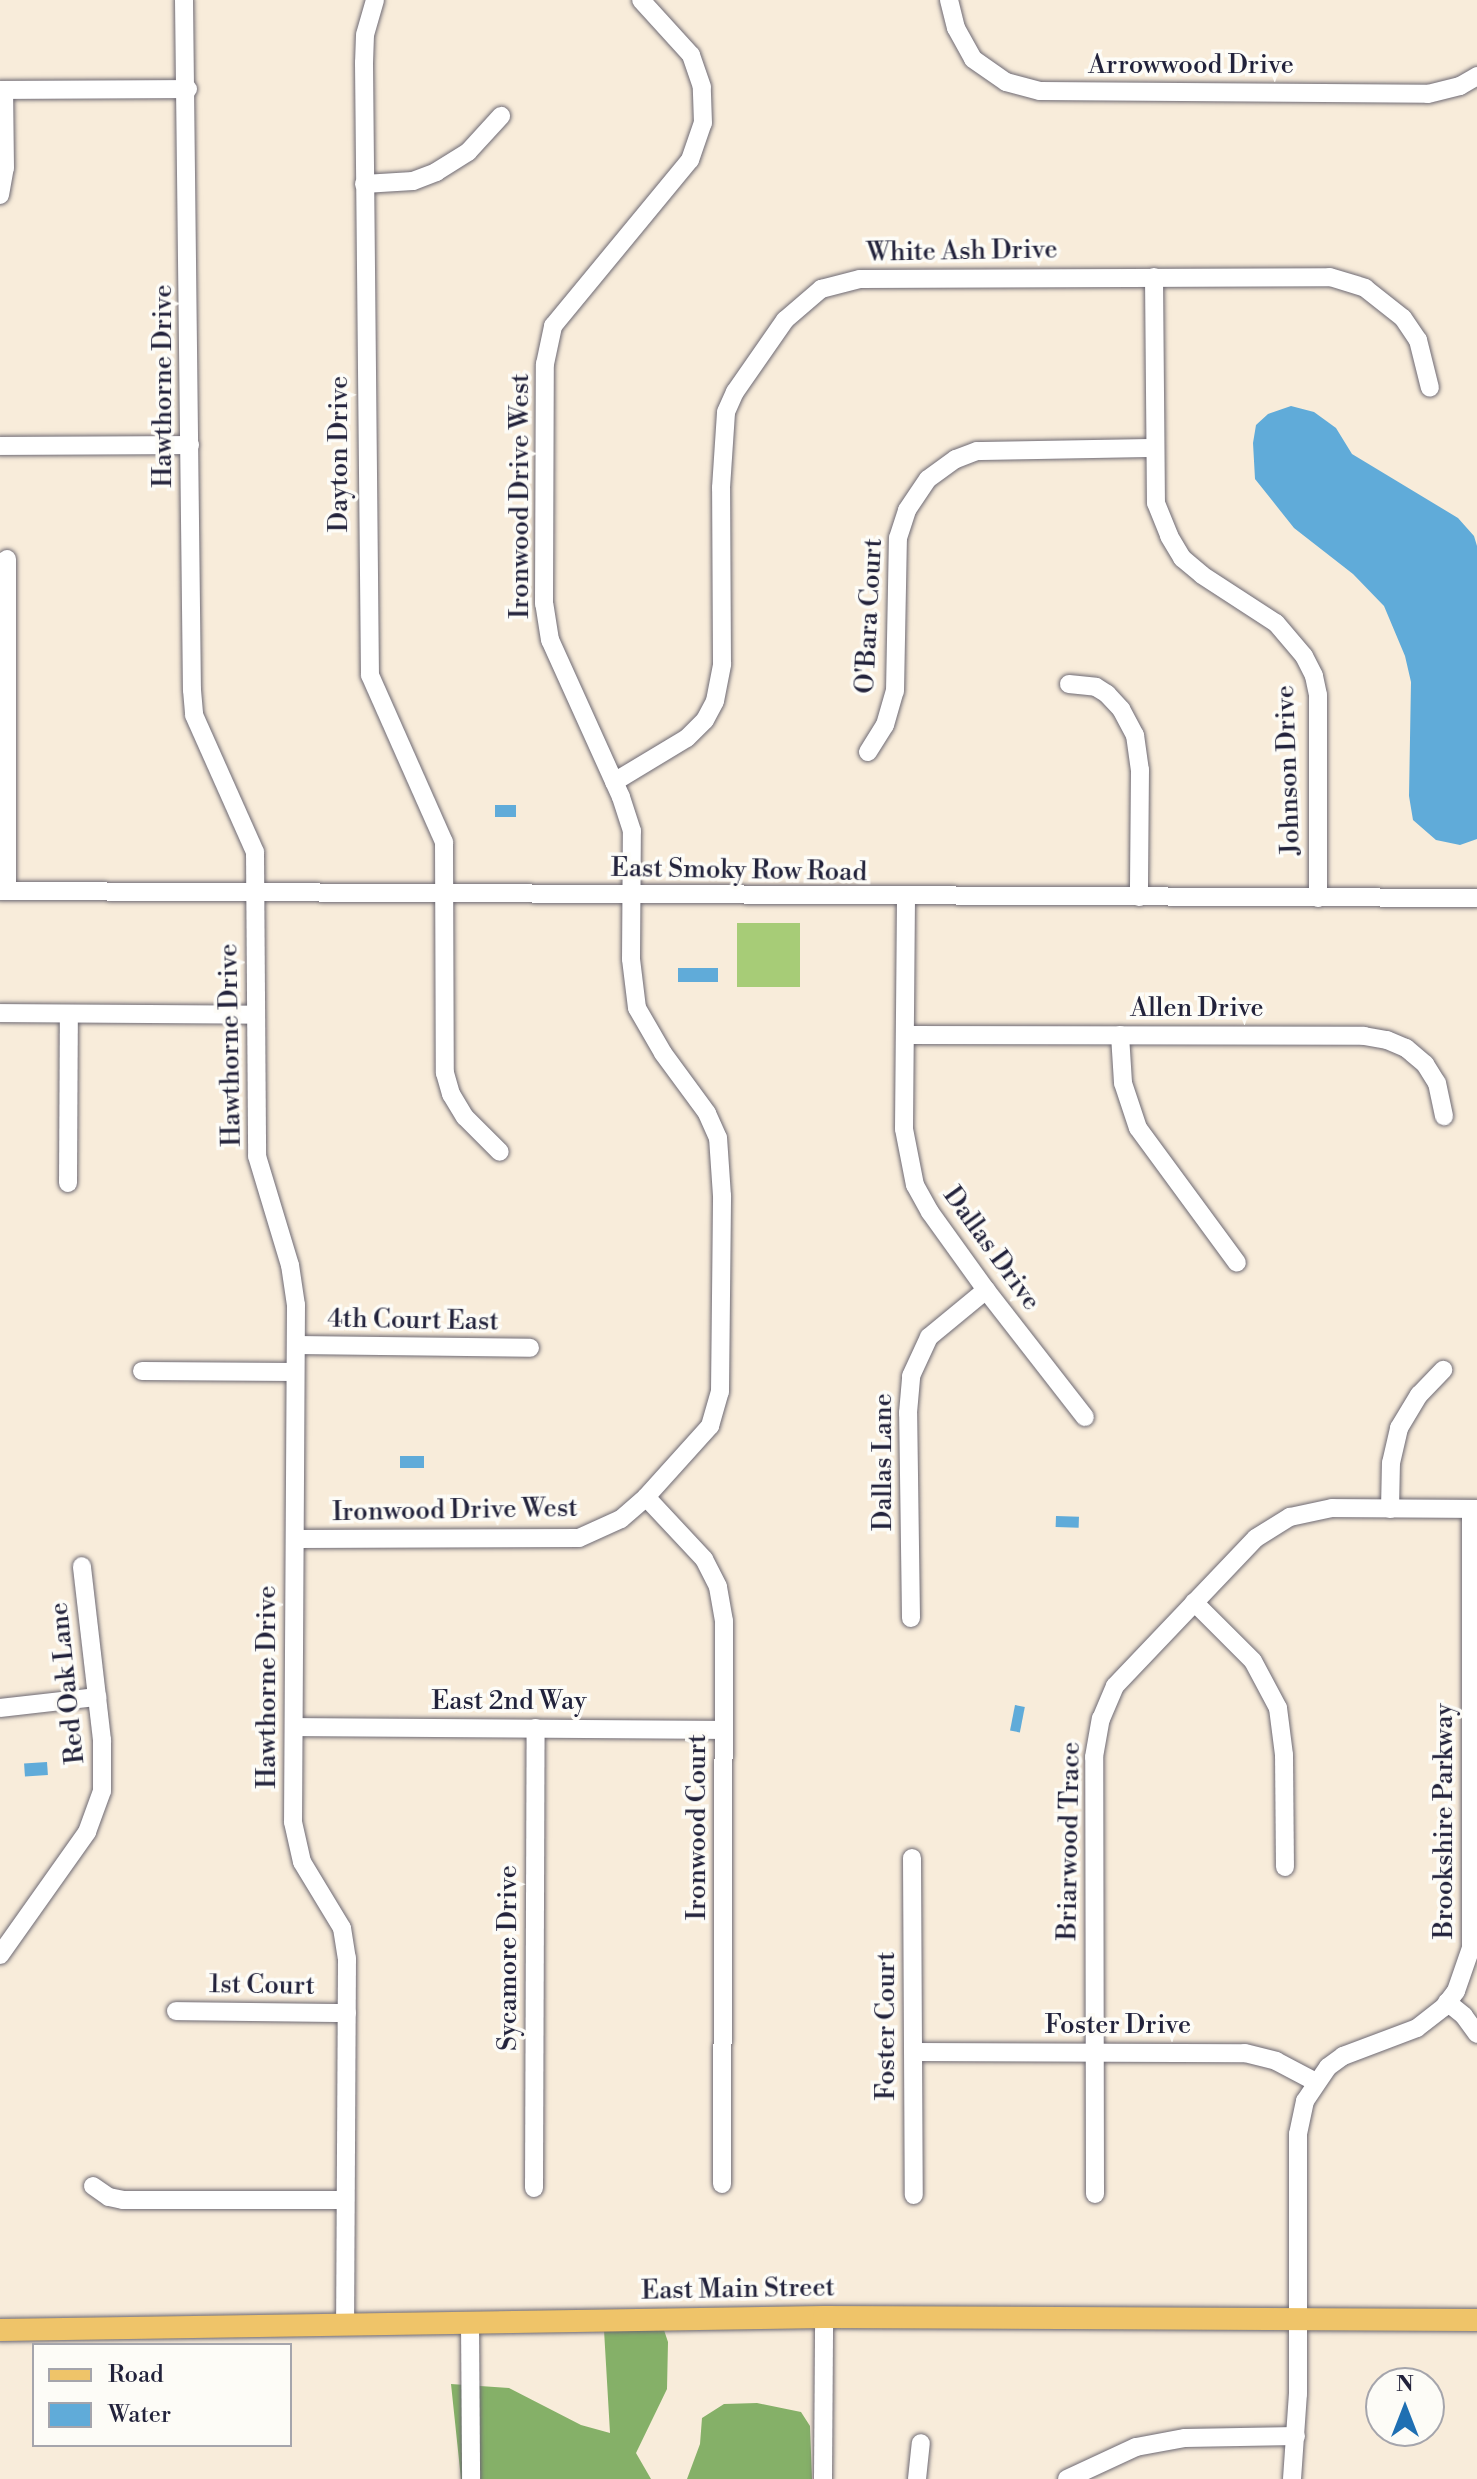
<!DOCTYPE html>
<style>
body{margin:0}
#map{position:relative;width:1477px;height:2479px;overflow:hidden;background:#f8ecda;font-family:"Libre Bodoni",serif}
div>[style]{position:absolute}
.green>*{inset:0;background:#a7cc77;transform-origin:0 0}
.forest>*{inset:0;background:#85b068}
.water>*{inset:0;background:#60abd9;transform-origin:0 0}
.roads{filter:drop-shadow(0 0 2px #6d6973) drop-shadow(0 0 2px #6d6973)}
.minor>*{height:18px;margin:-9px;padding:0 9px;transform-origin:9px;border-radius:9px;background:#fff}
.major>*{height:22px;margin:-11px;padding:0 11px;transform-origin:11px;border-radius:11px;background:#efc469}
span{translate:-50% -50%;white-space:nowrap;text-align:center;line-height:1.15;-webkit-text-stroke:7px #fdfcf7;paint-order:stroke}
.street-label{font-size:26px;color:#22223b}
.legend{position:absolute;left:32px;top:2343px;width:260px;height:104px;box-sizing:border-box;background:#fdfcf7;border:2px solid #a5a5ac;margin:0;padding:10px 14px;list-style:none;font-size:24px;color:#22223b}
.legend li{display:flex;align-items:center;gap:16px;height:40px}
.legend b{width:40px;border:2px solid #a5a5ac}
.north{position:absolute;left:1365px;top:2367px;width:80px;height:80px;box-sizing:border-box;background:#fdfcf7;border:2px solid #a5a5ac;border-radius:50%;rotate:0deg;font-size:22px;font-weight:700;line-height:32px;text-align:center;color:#22223b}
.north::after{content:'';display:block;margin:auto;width:28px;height:36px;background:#1f6fb2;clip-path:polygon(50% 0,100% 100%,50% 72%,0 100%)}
</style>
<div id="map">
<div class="green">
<i style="left:737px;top:923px;width:63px;height:64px"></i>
</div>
<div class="forest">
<i style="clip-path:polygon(604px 2330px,664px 2330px,668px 2342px,667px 2389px,636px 2453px,651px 2479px,461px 2479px,451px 2384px,509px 2388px,581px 2425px,610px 2433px)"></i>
<i style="clip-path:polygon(757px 2403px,801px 2412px,810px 2426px,812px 2479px,687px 2479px,700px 2444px,702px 2418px,724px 2404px)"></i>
</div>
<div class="water">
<i style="clip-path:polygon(1291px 406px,1314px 412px,1336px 428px,1352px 454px,1458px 518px,1474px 536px,1477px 546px,1477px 839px,1460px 845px,1436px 840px,1413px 820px,1409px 796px,1411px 682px,1405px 656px,1384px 606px,1353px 574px,1294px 528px,1255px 479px,1253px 443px,1256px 425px,1268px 414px)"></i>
<i style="left:495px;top:805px;width:21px;height:12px"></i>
<i style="left:678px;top:968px;width:40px;height:14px"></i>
<i style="left:400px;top:1456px;width:24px;height:12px"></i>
<i style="left:1056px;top:1516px;width:23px;height:11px;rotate:2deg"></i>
<i style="left:1015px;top:1705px;width:10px;height:26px;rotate:11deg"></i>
<i style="left:47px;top:1762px;width:13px;height:23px;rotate:86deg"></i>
</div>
<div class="roads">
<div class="minor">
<i style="left:184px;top:0;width:690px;rotate:89.34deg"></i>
<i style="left:192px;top:690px;width:25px;rotate:85deg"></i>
<i style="left:194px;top:715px;width:150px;rotate:66deg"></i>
<i style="left:255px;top:852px;width:304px;rotate:89.6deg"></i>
<i style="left:257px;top:1156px;width:114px;rotate:73.2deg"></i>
<i style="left:290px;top:1265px;width:40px;rotate:81.5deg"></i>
<i style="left:296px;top:1305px;width:517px;rotate:90.33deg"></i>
<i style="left:293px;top:1822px;width:41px;rotate:77.3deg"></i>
<i style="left:302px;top:1862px;width:77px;rotate:58.8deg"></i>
<i style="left:342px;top:1928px;width:30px;rotate:81deg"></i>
<i style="left:347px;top:1958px;width:367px;rotate:90.3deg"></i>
<i style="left:375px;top:0;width:36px;rotate:106deg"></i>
<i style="left:365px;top:35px;width:28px;rotate:92deg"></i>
<i style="left:364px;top:63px;width:612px;rotate:89.44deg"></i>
<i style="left:370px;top:675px;width:183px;rotate:66.1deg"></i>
<i style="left:444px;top:842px;width:231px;rotate:89.8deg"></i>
<i style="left:445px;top:1073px;width:22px;rotate:74deg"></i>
<i style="left:451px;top:1094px;width:27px;rotate:59deg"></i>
<i style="left:465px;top:1117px;width:49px;rotate:45deg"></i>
<i style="left:949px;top:0;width:29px;rotate:76deg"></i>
<i style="left:956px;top:28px;width:35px;rotate:61deg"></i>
<i style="left:973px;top:59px;width:40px;rotate:34.9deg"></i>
<i style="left:1006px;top:82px;width:35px;rotate:15deg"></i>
<i style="left:1040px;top:91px;width:388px;rotate:0.4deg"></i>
<i style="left:1428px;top:94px;width:33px;rotate:-14deg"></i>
<i style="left:1460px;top:86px;width:20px;rotate:-30deg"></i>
<i style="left:0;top:90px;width:188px;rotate:-0.3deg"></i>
<i style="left:364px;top:184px;width:49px;rotate:-3.5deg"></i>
<i style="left:413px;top:181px;width:25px;rotate:-21deg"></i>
<i style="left:436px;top:172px;width:38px;rotate:-32deg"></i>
<i style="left:468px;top:152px;width:49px;rotate:-47.5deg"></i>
<i style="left:0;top:195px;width:27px;rotate:-80deg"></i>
<i style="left:5px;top:168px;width:78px;rotate:-90.7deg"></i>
<i style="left:1154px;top:277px;width:226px;rotate:89.5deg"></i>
<i style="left:1156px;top:503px;width:35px;rotate:68deg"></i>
<i style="left:1169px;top:536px;width:26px;rotate:59deg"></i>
<i style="left:1182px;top:558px;width:26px;rotate:40deg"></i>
<i style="left:1202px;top:575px;width:88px;rotate:33deg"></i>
<i style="left:1276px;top:623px;width:43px;rotate:49.7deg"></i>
<i style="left:1304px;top:656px;width:22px;rotate:63deg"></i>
<i style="left:1314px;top:676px;width:19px;rotate:78deg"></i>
<i style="left:1318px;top:695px;width:203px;rotate:90deg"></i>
<i style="left:0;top:446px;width:190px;rotate:-0.3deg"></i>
<i style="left:7px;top:559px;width:332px;rotate:90deg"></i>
<i style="left:1069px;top:684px;width:27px;rotate:6deg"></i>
<i style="left:1096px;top:687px;width:13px;rotate:32deg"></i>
<i style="left:1107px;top:694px;width:21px;rotate:47deg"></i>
<i style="left:1121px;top:709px;width:30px;rotate:62deg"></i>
<i style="left:1135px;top:735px;width:35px;rotate:82deg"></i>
<i style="left:1140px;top:770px;width:127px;rotate:90.5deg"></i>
<i style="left:868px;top:752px;width:32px;rotate:-58deg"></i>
<i style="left:885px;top:725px;width:35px;rotate:-74deg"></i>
<i style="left:895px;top:691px;width:153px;rotate:-88.9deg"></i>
<i style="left:898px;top:538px;width:29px;rotate:-72deg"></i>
<i style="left:907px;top:510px;width:37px;rotate:-56deg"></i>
<i style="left:928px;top:479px;width:34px;rotate:-36deg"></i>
<i style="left:956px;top:459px;width:22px;rotate:-21deg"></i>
<i style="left:977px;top:451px;width:177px;rotate:-1deg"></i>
<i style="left:614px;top:782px;width:85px;rotate:-31.1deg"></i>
<i style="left:687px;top:738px;width:25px;rotate:-45deg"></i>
<i style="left:705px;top:720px;width:21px;rotate:-62deg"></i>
<i style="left:715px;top:701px;width:38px;rotate:-79deg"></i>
<i style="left:722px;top:664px;width:176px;rotate:-90.3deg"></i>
<i style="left:721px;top:488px;width:76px;rotate:-86.2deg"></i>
<i style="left:726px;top:412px;width:22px;rotate:-66deg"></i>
<i style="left:735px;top:392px;width:88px;rotate:-55.2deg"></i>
<i style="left:785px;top:320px;width:48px;rotate:-40.7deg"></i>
<i style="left:821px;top:289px;width:40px;rotate:-14.4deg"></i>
<i style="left:860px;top:279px;width:470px;rotate:-0.2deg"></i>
<i style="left:1330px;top:277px;width:37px;rotate:17deg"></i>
<i style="left:1365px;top:288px;width:48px;rotate:38.3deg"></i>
<i style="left:1403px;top:318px;width:27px;rotate:56deg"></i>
<i style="left:1418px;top:340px;width:49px;rotate:76deg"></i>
<i style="left:0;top:891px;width:1477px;rotate:0.27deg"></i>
<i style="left:906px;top:898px;width:231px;rotate:90.5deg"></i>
<i style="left:904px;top:1129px;width:57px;rotate:78.9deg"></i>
<i style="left:915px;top:1185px;width:31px;rotate:61deg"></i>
<i style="left:930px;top:1212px;width:96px;rotate:54.3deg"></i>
<i style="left:986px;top:1290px;width:161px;rotate:52.1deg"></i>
<i style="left:0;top:1013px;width:256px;rotate:0.4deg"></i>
<i style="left:905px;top:1035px;width:459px;rotate:0.1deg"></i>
<i style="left:1364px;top:1036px;width:23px;rotate:10deg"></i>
<i style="left:1387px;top:1040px;width:21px;rotate:23deg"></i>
<i style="left:1406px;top:1048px;width:25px;rotate:40deg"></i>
<i style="left:1425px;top:1064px;width:22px;rotate:58deg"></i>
<i style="left:1437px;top:1083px;width:34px;rotate:78deg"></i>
<i style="left:1120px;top:1035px;width:48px;rotate:86.4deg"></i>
<i style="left:1123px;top:1083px;width:47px;rotate:71.6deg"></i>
<i style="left:1138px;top:1128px;width:167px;rotate:53.7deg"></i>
<i style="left:68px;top:1183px;width:169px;rotate:-89.7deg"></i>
<i style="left:296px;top:1345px;width:234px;rotate:0.7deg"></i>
<i style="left:142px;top:1371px;width:153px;rotate:0.4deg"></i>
<i style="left:646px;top:1497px;width:85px;rotate:46.9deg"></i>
<i style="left:704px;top:1559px;width:31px;rotate:63deg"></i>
<i style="left:718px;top:1587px;width:35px;rotate:80deg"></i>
<i style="left:724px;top:1621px;width:563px;rotate:90.2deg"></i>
<i style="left:1390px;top:1509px;width:46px;rotate:-88.8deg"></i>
<i style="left:1391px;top:1463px;width:36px;rotate:-77deg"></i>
<i style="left:1399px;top:1428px;width:39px;rotate:-59deg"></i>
<i style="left:1419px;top:1395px;width:35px;rotate:-46deg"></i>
<i style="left:295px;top:1539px;width:284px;rotate:-0.2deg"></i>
<i style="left:579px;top:1538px;width:46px;rotate:-24.3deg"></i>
<i style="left:621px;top:1519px;width:33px;rotate:-41deg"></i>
<i style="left:646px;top:1497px;width:96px;rotate:-48deg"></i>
<i style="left:710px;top:1426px;width:35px;rotate:-74deg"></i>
<i style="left:720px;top:1392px;width:196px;rotate:-89.4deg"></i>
<i style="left:722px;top:1196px;width:58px;rotate:-93.9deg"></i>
<i style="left:718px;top:1138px;width:27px;rotate:-114deg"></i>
<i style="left:707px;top:1113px;width:74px;rotate:-126.3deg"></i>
<i style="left:663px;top:1053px;width:52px;rotate:-120deg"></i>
<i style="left:637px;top:1008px;width:49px;rotate:-97deg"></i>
<i style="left:631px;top:959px;width:128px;rotate:-89.6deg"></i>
<i style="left:632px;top:831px;width:36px;rotate:-108deg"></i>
<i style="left:621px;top:797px;width:172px;rotate:-114.3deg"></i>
<i style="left:550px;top:640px;width:36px;rotate:-99deg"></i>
<i style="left:544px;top:604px;width:240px;rotate:-89.8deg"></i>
<i style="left:545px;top:364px;width:39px;rotate:-78deg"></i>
<i style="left:553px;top:326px;width:215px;rotate:-50.5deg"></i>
<i style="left:690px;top:160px;width:39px;rotate:-71deg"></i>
<i style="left:703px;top:123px;width:36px;rotate:-92deg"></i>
<i style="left:702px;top:87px;width:34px;rotate:-109deg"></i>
<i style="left:691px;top:55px;width:74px;rotate:-132.3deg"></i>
<i style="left:1194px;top:1602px;width:83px;rotate:45deg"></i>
<i style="left:1253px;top:1661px;width:53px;rotate:62deg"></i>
<i style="left:1278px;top:1708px;width:47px;rotate:82.7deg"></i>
<i style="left:1284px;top:1755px;width:112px;rotate:89.5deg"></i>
<i style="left:911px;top:1618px;width:205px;rotate:-90.8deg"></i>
<i style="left:908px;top:1413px;width:37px;rotate:-85deg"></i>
<i style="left:911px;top:1376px;width:43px;rotate:-65.2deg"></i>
<i style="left:929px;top:1337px;width:74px;rotate:-39.5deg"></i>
<i style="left:0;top:1708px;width:98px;rotate:-6.5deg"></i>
<i style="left:294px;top:1727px;width:430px;rotate:0.4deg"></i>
<i style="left:912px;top:1858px;width:337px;rotate:89.7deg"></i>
<i style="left:0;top:1955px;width:151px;rotate:-54.7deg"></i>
<i style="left:87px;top:1832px;width:44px;rotate:-69.9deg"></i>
<i style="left:102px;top:1791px;width:51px;rotate:-90deg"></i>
<i style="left:102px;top:1740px;width:175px;rotate:-96.6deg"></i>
<i style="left:1447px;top:2002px;width:22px;rotate:39deg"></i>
<i style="left:1464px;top:2016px;width:22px;rotate:54deg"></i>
<i style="left:176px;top:2011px;width:171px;rotate:0.7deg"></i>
<i style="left:913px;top:2052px;width:332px;rotate:0.2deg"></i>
<i style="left:1245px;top:2053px;width:32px;rotate:14deg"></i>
<i style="left:1276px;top:2061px;width:45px;rotate:27.7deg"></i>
<i style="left:93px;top:2186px;width:19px;rotate:35deg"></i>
<i style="left:109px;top:2197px;width:14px;rotate:12deg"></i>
<i style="left:123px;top:2200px;width:222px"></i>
<i style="left:534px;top:2188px;width:460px;rotate:-89.8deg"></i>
<i style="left:1095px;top:2194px;width:437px;rotate:-90.1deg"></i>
<i style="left:1094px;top:1757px;width:39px;rotate:-80deg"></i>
<i style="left:1101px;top:1719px;width:36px;rotate:-67deg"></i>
<i style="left:1115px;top:1686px;width:204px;rotate:-46.4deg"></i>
<i style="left:1256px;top:1538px;width:40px;rotate:-32deg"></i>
<i style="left:1290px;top:1517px;width:43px;rotate:-12.1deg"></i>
<i style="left:1332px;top:1508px;width:145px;rotate:0.4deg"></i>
<i style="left:470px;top:2321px;width:158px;rotate:89.6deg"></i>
<i style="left:823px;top:2479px;width:162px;rotate:-89.6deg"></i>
<i style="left:917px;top:2479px;width:36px;rotate:-84deg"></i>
<i style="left:1067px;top:2479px;width:76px;rotate:-24.9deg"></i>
<i style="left:1136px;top:2447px;width:50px;rotate:-10.4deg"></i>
<i style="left:1185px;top:2438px;width:111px;rotate:-1deg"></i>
<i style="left:1292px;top:2479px;width:85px;rotate:-86deg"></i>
<i style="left:1298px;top:2394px;width:260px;rotate:-90deg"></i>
<i style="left:1298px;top:2134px;width:34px;rotate:-78deg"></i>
<i style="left:1305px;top:2101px;width:41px;rotate:-55.9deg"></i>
<i style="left:1328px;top:2067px;width:19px;rotate:-36deg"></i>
<i style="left:1343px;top:2056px;width:79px;rotate:-20.7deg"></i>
<i style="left:1417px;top:2028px;width:34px;rotate:-38deg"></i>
<i style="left:1444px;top:2007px;width:20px;rotate:-53deg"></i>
<i style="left:1456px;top:1991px;width:46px;rotate:-70.8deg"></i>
<i style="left:1471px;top:1948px;width:439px;rotate:-90deg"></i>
</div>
<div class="major">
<i style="left:0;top:2330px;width:824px;rotate:-0.9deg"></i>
<i style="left:824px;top:2317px;width:653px;rotate:0.26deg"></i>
</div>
</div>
<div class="street-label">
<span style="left:1191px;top:66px">Arrowwood Drive</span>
<span style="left:962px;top:252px;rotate:-1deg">White Ash Drive</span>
<span style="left:164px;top:386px;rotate:-90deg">Hawthorne Drive</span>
<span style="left:340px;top:454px;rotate:-90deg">Dayton Drive</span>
<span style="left:521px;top:496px;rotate:-90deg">Ironwood Drive West</span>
<span style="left:870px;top:616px;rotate:-87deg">O'Bara Court</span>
<span style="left:1289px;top:770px;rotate:-92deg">Johnson Drive</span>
<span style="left:739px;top:871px;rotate:1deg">East Smoky Row Road</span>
<span style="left:1197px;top:1009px">Allen Drive</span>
<span style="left:231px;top:1045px;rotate:-91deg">Hawthorne Drive</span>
<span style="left:991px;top:1249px;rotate:54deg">Dallas Drive</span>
<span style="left:413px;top:1321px;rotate:1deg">4th Court East</span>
<span style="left:884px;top:1462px;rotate:-90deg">Dallas Lane</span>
<span style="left:455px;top:1511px;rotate:-1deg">Ironwood Drive West</span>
<span style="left:68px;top:1683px;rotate:-96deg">Red Oak Lane</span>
<span style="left:268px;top:1687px;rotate:-90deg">Hawthorne Drive</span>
<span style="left:509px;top:1702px">East 2nd Way</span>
<span style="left:1445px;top:1821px;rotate:-90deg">Brookshire Parkway</span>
<span style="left:698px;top:1827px;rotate:-90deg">Ironwood Court</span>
<span style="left:1070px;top:1841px;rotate:-89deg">Briarwood Trace</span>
<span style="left:509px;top:1958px;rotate:-90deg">Sycamore Drive</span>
<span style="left:262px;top:1986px;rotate:1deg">1st Court</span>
<span style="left:887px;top:2026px;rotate:-90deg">Foster Court</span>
<span style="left:1118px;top:2026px">Foster Drive</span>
<span style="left:738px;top:2290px;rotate:-1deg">East Main Street</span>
</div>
<ul class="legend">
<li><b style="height:10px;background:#efc469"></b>Road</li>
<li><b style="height:22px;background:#60abd9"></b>Water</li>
</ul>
<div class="north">N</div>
</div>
